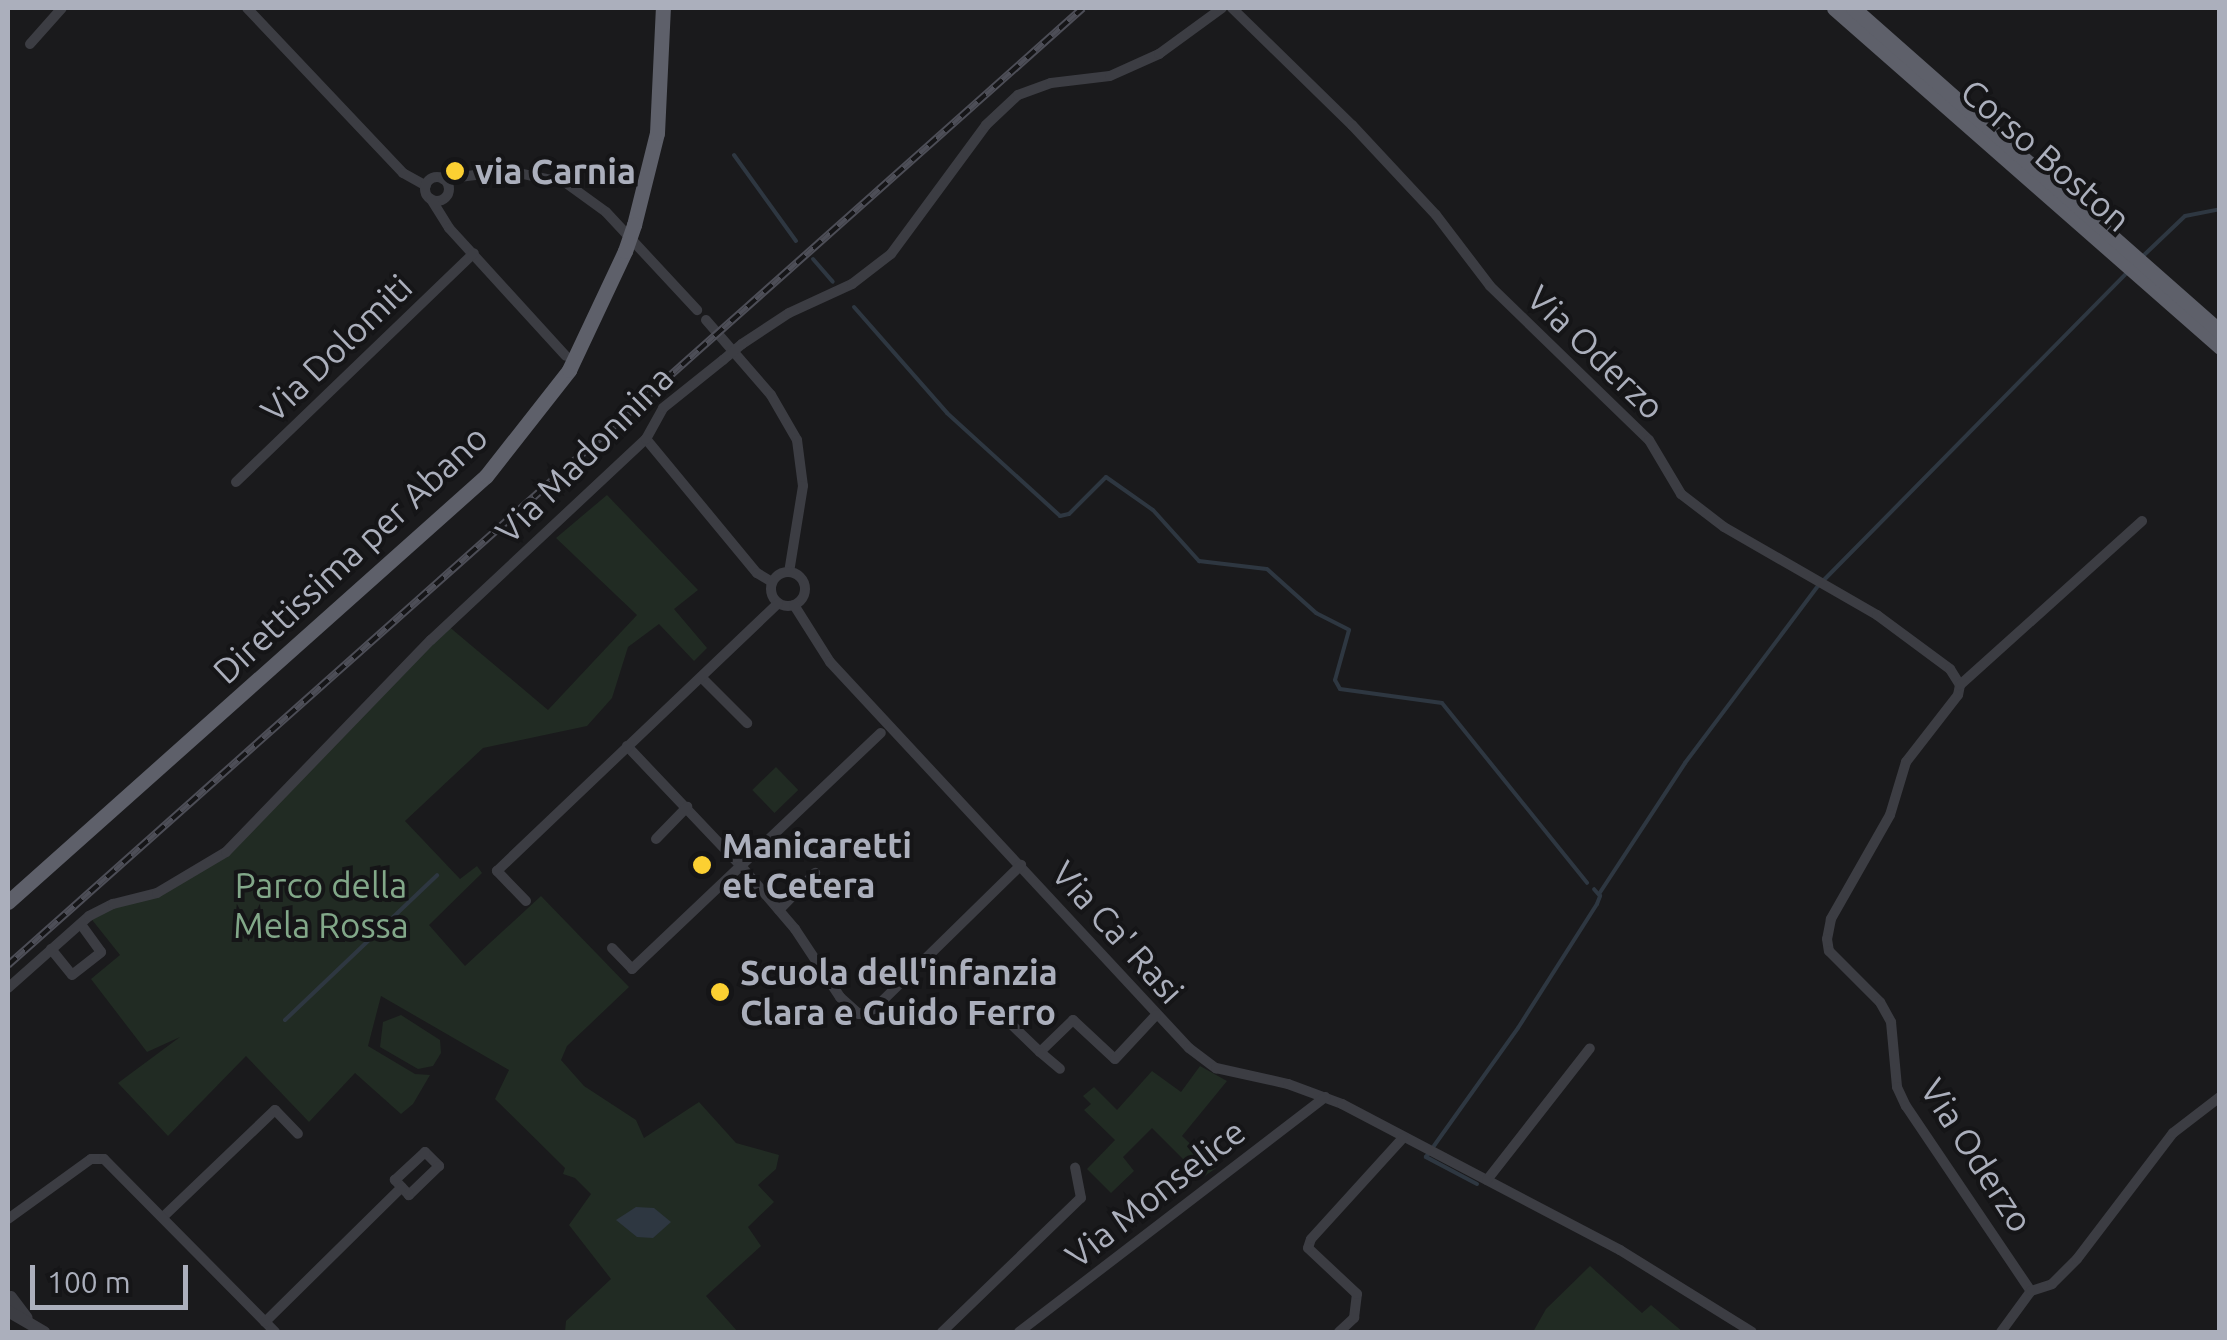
<!DOCTYPE html>
<style>
body{margin:0}
#map{position:relative;width:2227px;height:1340px;overflow:hidden;background:#1a1a1c;font-family:Ubuntu,sans-serif}
div>[style]{position:absolute}
.green>*{inset:0;background:#212b23;transform-origin:0 0}
.water>*{inset:0;background:#2e3741}
.stream>*{height:4px;margin:-2px;padding:0 2px;transform-origin:2px;border-radius:2px;background:#2e3741}
.minor>*{height:10px;margin:-5px;padding:0 5px;transform-origin:5px;border-radius:5px;background:#3c3d43}
.minor>.ring{margin:-5px;padding:0;box-sizing:content-box;background:none;border:10px solid #3c3d43;border-radius:50%}
.tertiary>*{height:12px;margin:-6px;padding:0 6px;transform-origin:6px;border-radius:6px;background:#3c3d43}
.trunk>*{height:15px;margin:-7.5px;padding:0 7.5px;transform-origin:7.5px;border-radius:7.5px;background:#5e606a}
.rail>*{height:8px;margin-top:-4px;transform-origin:0;background:repeating-linear-gradient(90deg,#151517 0 11px,#4d4e57 0 22px);box-sizing:border-box;border-block:2px solid #4d4e57}
.minor-bridge>*{height:10px;margin:-5px;padding:0 5px;transform-origin:5px;border-radius:5px;background:#3c3d43}
.trunk-bridge>*{height:15px;margin:-7.5px;padding:0 7.5px;transform-origin:7.5px;border-radius:7.5px;background:#5e606a}
.dots>*{width:28px;height:28px;translate:-50% -50%;box-sizing:border-box;border:5px solid #151517;border-radius:50%}
span{translate:-50% -50%;white-space:nowrap;text-align:center;line-height:1.15;-webkit-text-stroke:8px #151517;paint-order:stroke}
.street-label{font-size:35px;color:#abafbc}
.poi-label{font-size:35px;color:#abafbc;font-weight:700}
.left{translate:0 -50%;text-align:left}
.park-label{font-size:35px;color:#82a889}
.frame{position:absolute;inset:0;border:10px solid #abafbc;pointer-events:none}
.scale{position:absolute;left:30px;top:1265px;width:158px;height:45px;box-sizing:border-box;border:5px solid #abafbc;border-top:0;padding-left:12px;font-size:30px;line-height:35px;white-space:nowrap;color:#abafbc;-webkit-text-stroke:8px #151517;paint-order:stroke}
</style>
<div id="map">
<div class="green">
<i style="clip-path:polygon(607px 495px,698px 590px,674px 609px,707px 648px,694px 661px,659px 624px,628px 647px,612px 698px,587px 726px,483px 748px,405px 821px,460px 879px,477px 866px,482px 873px,429px 925px,465px 966px,541px 896px,629px 987px,567px 1046px,561px 1060px,584px 1086px,636px 1120px,644px 1138px,699px 1102px,736px 1143px,779px 1155px,776px 1169px,758px 1185px,774px 1202px,748px 1227px,761px 1246px,706px 1296px,738px 1332px,565px 1332px,566px 1321px,611px 1279px,569px 1225px,591px 1194px,575px 1178px,563px 1174px,565px 1168px,495px 1099px,509px 1070px,381px 996px,368px 1046px,415px 1074px,430px 1075px,413px 1104px,401px 1114px,355px 1073px,309px 1122px,246px 1056px,168px 1136px,118px 1083px,180px 1037px,147px 1052px,91px 979px,120px 955px,89px 916px,157px 893px,211px 863px,447px 625px,548px 710px,637px 615px,556px 538px)"></i>
<i style="left:776px;top:767px;width:32px;height:33px;rotate:46deg"></i>
<i style="clip-path:polygon(401px 1015px,440px 1040px,441px 1053px,433px 1066px,418px 1069px,380px 1047px,383px 1022px)"></i>
<i style="clip-path:polygon(1200px 1066px,1227px 1081px,1182px 1136px,1216px 1168px,1202px 1178px,1152px 1128px,1123px 1157px,1134px 1171px,1111px 1193px,1087px 1169px,1115px 1140px,1084px 1110px,1091px 1104px,1083px 1096px,1094px 1087px,1117px 1110px,1152px 1071px,1181px 1092px)"></i>
<i style="clip-path:polygon(1590px 1266px,1642px 1313px,1651px 1305px,1683px 1332px,1533px 1332px,1546px 1309px)"></i>
</div>
<div class="water">
<i style="clip-path:polygon(636px 1207px,654px 1208px,671px 1222px,653px 1238px,637px 1237px,616px 1220px)"></i>
</div>
<div class="stream">
<i style="left:734px;top:155px;width:106px;rotate:54.2deg"></i>
<i style="left:2142px;top:257px;width:59px;rotate:-43.6deg"></i>
<i style="left:2185px;top:216px;width:36px;rotate:-11deg"></i>
<i style="left:813px;top:259px;width:30px;rotate:49deg"></i>
<i style="left:854px;top:307px;width:141px;rotate:48.7deg"></i>
<i style="left:947px;top:413px;width:153px;rotate:42.3deg"></i>
<i style="left:1060px;top:516px;width:9px;rotate:-13deg"></i>
<i style="left:1069px;top:514px;width:52px;rotate:-45deg"></i>
<i style="left:1106px;top:477px;width:57px;rotate:35.1deg"></i>
<i style="left:1153px;top:510px;width:69px;rotate:48deg"></i>
<i style="left:1199px;top:561px;width:68px;rotate:6.7deg"></i>
<i style="left:1267px;top:569px;width:66px;rotate:41.9deg"></i>
<i style="left:1316px;top:613px;width:37px;rotate:27deg"></i>
<i style="left:1349px;top:630px;width:52px;rotate:105.6deg"></i>
<i style="left:1335px;top:680px;width:10px;rotate:61deg"></i>
<i style="left:1340px;top:689px;width:103px;rotate:7.8deg"></i>
<i style="left:1442px;top:703px;width:231px;rotate:51.1deg"></i>
<i style="left:1599px;top:894px;width:157px;rotate:-56.7deg"></i>
<i style="left:1685px;top:763px;width:221px;rotate:-53.1deg"></i>
<i style="left:1818px;top:586px;width:443px;rotate:-45.4deg"></i>
<i style="left:285px;top:1020px;width:210px;rotate:-43.6deg"></i>
<i style="left:1477px;top:1184px;width:58px;rotate:-152.1deg"></i>
<i style="left:1426px;top:1157px;width:158px;rotate:-54.5deg"></i>
<i style="left:1518px;top:1028px;width:147px;rotate:-57.5deg"></i>
<i style="left:1597px;top:904px;width:9px;rotate:-69deg"></i>
<i style="left:1600px;top:896px;width:9px;rotate:-131deg"></i>
</div>
<div class="minor">
<i style="left:247px;top:8px;width:227px;rotate:46.6deg"></i>
<i style="left:403px;top:173px;width:26px;rotate:29deg"></i>
<i style="left:1232px;top:8px;width:168px;rotate:44.3deg"></i>
<i style="left:1352px;top:125px;width:123px;rotate:47deg"></i>
<i style="left:1436px;top:215px;width:89px;rotate:52.7deg"></i>
<i style="left:1490px;top:286px;width:221px;rotate:44.1deg"></i>
<i style="left:1649px;top:440px;width:63px;rotate:59.3deg"></i>
<i style="left:1681px;top:494px;width:54px;rotate:37.5deg"></i>
<i style="left:1724px;top:527px;width:177px;rotate:29.9deg"></i>
<i style="left:1877px;top:615px;width:91px;rotate:36.5deg"></i>
<i style="left:1950px;top:669px;width:19px;rotate:58deg"></i>
<i style="left:1960px;top:685px;width:10px;rotate:101deg"></i>
<i style="left:1958px;top:695px;width:85px;rotate:127.8deg"></i>
<i style="left:1906px;top:762px;width:55px;rotate:106.8deg"></i>
<i style="left:1890px;top:815px;width:120px;rotate:119.6deg"></i>
<i style="left:1831px;top:919px;width:20px;rotate:101deg"></i>
<i style="left:1827px;top:939px;width:12px;rotate:81deg"></i>
<i style="left:1829px;top:951px;width:72px;rotate:45deg"></i>
<i style="left:1880px;top:1002px;width:23px;rotate:61deg"></i>
<i style="left:1891px;top:1022px;width:65px;rotate:84.7deg"></i>
<i style="left:1897px;top:1087px;width:21px;rotate:65deg"></i>
<i style="left:1906px;top:1106px;width:223px;rotate:56deg"></i>
<i style="left:2031px;top:1291px;width:51px;rotate:126.2deg"></i>
<i style="left:30px;top:44px;width:48px;rotate:-48.4deg"></i>
<i class="ring" style="left:425px;top:177px;width:14px;height:14px"></i>
<i style="left:443px;top:179px;width:65px;rotate:-7deg"></i>
<i style="left:508px;top:171px;width:59px;rotate:11.7deg"></i>
<i style="left:566px;top:183px;width:49px;rotate:35.9deg"></i>
<i style="left:606px;top:212px;width:134px;rotate:47.1deg"></i>
<i style="left:431px;top:199px;width:34px;rotate:58deg"></i>
<i style="left:449px;top:228px;width:173px;rotate:47.6deg"></i>
<i style="left:706px;top:320px;width:99px;rotate:49.1deg"></i>
<i style="left:771px;top:395px;width:52px;rotate:60deg"></i>
<i style="left:797px;top:440px;width:46px;rotate:82.6deg"></i>
<i style="left:803px;top:486px;width:87px;rotate:99.2deg"></i>
<i style="left:742px;top:344px;width:56px;rotate:-33.4deg"></i>
<i style="left:789px;top:313px;width:69px;rotate:-24.7deg"></i>
<i style="left:852px;top:284px;width:49px;rotate:-37.6deg"></i>
<i style="left:891px;top:254px;width:160px;rotate:-53.6deg"></i>
<i style="left:986px;top:125px;width:44px;rotate:-43.2deg"></i>
<i style="left:1018px;top:95px;width:35px;rotate:-20deg"></i>
<i style="left:1051px;top:83px;width:59px;rotate:-6.8deg"></i>
<i style="left:1110px;top:76px;width:54px;rotate:-24.2deg"></i>
<i style="left:1159px;top:54px;width:78px;rotate:-36.1deg"></i>
<i style="left:646px;top:439px;width:174px;rotate:50.4deg"></i>
<i style="left:757px;top:573px;width:17px;rotate:31deg"></i>
<i style="left:236px;top:482px;width:330px;rotate:-43.9deg"></i>
<i class="ring" style="left:771px;top:572px;width:24px;height:24px"></i>
<i style="left:794px;top:605px;width:67px;rotate:57.7deg"></i>
<i style="left:830px;top:662px;width:527px;rotate:47.08deg"></i>
<i style="left:1189px;top:1048px;width:34px;rotate:37deg"></i>
<i style="left:1216px;top:1068px;width:74px;rotate:12.5deg"></i>
<i style="left:1288px;top:1084px;width:58px;rotate:20.3deg"></i>
<i style="left:1342px;top:1104px;width:314px;rotate:27.7deg"></i>
<i style="left:1620px;top:1250px;width:155px;rotate:31.8deg"></i>
<i style="left:702px;top:678px;width:64px;rotate:45deg"></i>
<i style="left:1960px;top:685px;width:245px;rotate:-42deg"></i>
<i style="left:627px;top:746px;width:167px;rotate:46.5deg"></i>
<i style="left:742px;top:867px;width:82px;rotate:49.5deg"></i>
<i style="left:795px;top:929px;width:82px;rotate:56.5deg"></i>
<i style="left:840px;top:997px;width:25px;rotate:42deg"></i>
<i style="left:859px;top:1014px;width:16px;rotate:-18deg"></i>
<i style="left:874px;top:1009px;width:206px;rotate:-44.4deg"></i>
<i style="left:656px;top:839px;width:45px;rotate:-45.9deg"></i>
<i style="left:526px;top:901px;width:42px;rotate:-134deg"></i>
<i style="left:497px;top:871px;width:388px;rotate:-43.6deg"></i>
<i style="left:779px;top:910px;width:52px;rotate:-45.8deg"></i>
<i style="left:612px;top:948px;width:29px;rotate:46deg"></i>
<i style="left:632px;top:969px;width:343px;rotate:-43.5deg"></i>
<i style="left:51px;top:949px;width:33px;rotate:51deg"></i>
<i style="left:72px;top:975px;width:37px;rotate:-38deg"></i>
<i style="left:101px;top:952px;width:34px;rotate:-126deg"></i>
<i style="left:8px;top:988px;width:108px;rotate:-41.6deg"></i>
<i style="left:89px;top:916px;width:27px;rotate:-27deg"></i>
<i style="left:113px;top:904px;width:45px;rotate:-14deg"></i>
<i style="left:157px;top:893px;width:80px;rotate:-30.7deg"></i>
<i style="left:226px;top:852px;width:295px;rotate:-46deg"></i>
<i style="left:431px;top:640px;width:294px;rotate:-43.1deg"></i>
<i style="left:646px;top:439px;width:35px;rotate:-61deg"></i>
<i style="left:663px;top:408px;width:77px;rotate:-38.7deg"></i>
<i style="left:1013px;top:1026px;width:37px;rotate:44deg"></i>
<i style="left:1040px;top:1052px;width:46px;rotate:-44.1deg"></i>
<i style="left:1073px;top:1020px;width:57px;rotate:42.9deg"></i>
<i style="left:1115px;top:1059px;width:60px;rotate:-47deg"></i>
<i style="left:1040px;top:1052px;width:26px;rotate:40deg"></i>
<i style="left:425px;top:1152px;width:20px;rotate:45deg"></i>
<i style="left:439px;top:1166px;width:42px;rotate:136deg"></i>
<i style="left:409px;top:1195px;width:21px;rotate:-133deg"></i>
<i style="left:395px;top:1180px;width:41px;rotate:-43deg"></i>
<i style="left:1487px;top:1180px;width:167px;rotate:-52deg"></i>
<i style="left:163px;top:1217px;width:155px;rotate:-43.7deg"></i>
<i style="left:275px;top:1110px;width:33px;rotate:46deg"></i>
<i style="left:8px;top:1219px;width:102px;rotate:-35.9deg"></i>
<i style="left:91px;top:1159px;width:13px"></i>
<i style="left:104px;top:1159px;width:243px;rotate:45.3deg"></i>
<i style="left:2031px;top:1291px;width:22px;rotate:-18deg"></i>
<i style="left:2052px;top:1284px;width:35px;rotate:-45deg"></i>
<i style="left:2077px;top:1259px;width:158px;rotate:-52.7deg"></i>
<i style="left:2173px;top:1133px;width:59px;rotate:-37.5deg"></i>
<i style="left:265px;top:1322px;width:192px;rotate:-44.6deg"></i>
<i style="left:942px;top:1332px;width:193px;rotate:-44deg"></i>
<i style="left:1081px;top:1198px;width:31px;rotate:-101deg"></i>
<i style="left:1019px;top:1332px;width:386px;rotate:-37.5deg"></i>
<i style="left:1339px;top:1332px;width:21px;rotate:-43deg"></i>
<i style="left:1354px;top:1318px;width:24px;rotate:-83deg"></i>
<i style="left:1357px;top:1294px;width:67px;rotate:-136.8deg"></i>
<i style="left:1308px;top:1248px;width:9px;rotate:-72deg"></i>
<i style="left:1311px;top:1239px;width:137px;rotate:-47.7deg"></i>
</div>
<div class="tertiary">
<i style="left:11px;top:1297px;width:26px;rotate:53deg"></i>
<i style="left:8px;top:1311px;width:42px;rotate:30.3deg"></i>
</div>
<div class="trunk">
<i style="left:1834px;top:8px;width:514px;rotate:41.29deg"></i>
<i style="left:1853px;top:8px;width:489px;rotate:41.4deg"></i>
<i style="left:634px;top:225px;width:95px;rotate:-76deg"></i>
<i style="left:657px;top:133px;width:125px;rotate:-87.3deg"></i>
<i style="left:8px;top:902px;width:640px;rotate:-41.71deg"></i>
<i style="left:486px;top:476px;width:135px;rotate:-51.9deg"></i>
<i style="left:569px;top:370px;width:132px;rotate:-64.8deg"></i>
</div>
<div class="rail">
<i style="left:8px;top:965px;width:1439px;rotate:-41.68deg"></i>
</div>
<div class="minor-bridge">
<i style="left:723px;top:360px;width:25px;rotate:-40deg"></i>
</div>
<div class="trunk-bridge">
<i style="left:625px;top:251px;width:28px;rotate:-71deg"></i>
</div>
<div class="dots">
<i style="left:455px;top:171px;background:#fcd032"></i>
<i style="left:702px;top:865px;background:#fcd032"></i>
<i style="left:720px;top:992px;background:#fcd032"></i>
</div>
<div class="street-label">
<span style="left:2046px;top:155px;rotate:41deg">Corso Boston</span>
<span style="left:336px;top:348px;rotate:-44deg">Via Dolomiti</span>
<span style="left:1596px;top:352px;rotate:44deg">Via Oderzo</span>
<span style="left:584px;top:454px;rotate:-45deg">Via Madonnina</span>
<span style="left:350px;top:554px;rotate:-43deg">Direttissima per Abano</span>
<span style="left:1118px;top:932px;rotate:48deg">Via Ca' Rasi</span>
<span style="left:1977px;top:1155px;rotate:57deg">Via Oderzo</span>
<span style="left:1155px;top:1193px;rotate:-38deg">Via Monselice</span>
</div>
<div class="poi-label">
<span class="left" style="left:475px;top:171px">via Carnia</span>
<span class="left" style="left:722px;top:865px">Manicaretti<br>et Cetera</span>
<span class="left" style="left:740px;top:992px">Scuola dell'infanzia<br>Clara e Guido Ferro</span>
</div>
<div class="park-label">
<span style="left:321px;top:905px">Parco della<br>Mela Rossa</span>
</div>
<div class="frame"></div>
<div class="scale">100 m</div>
</div>
